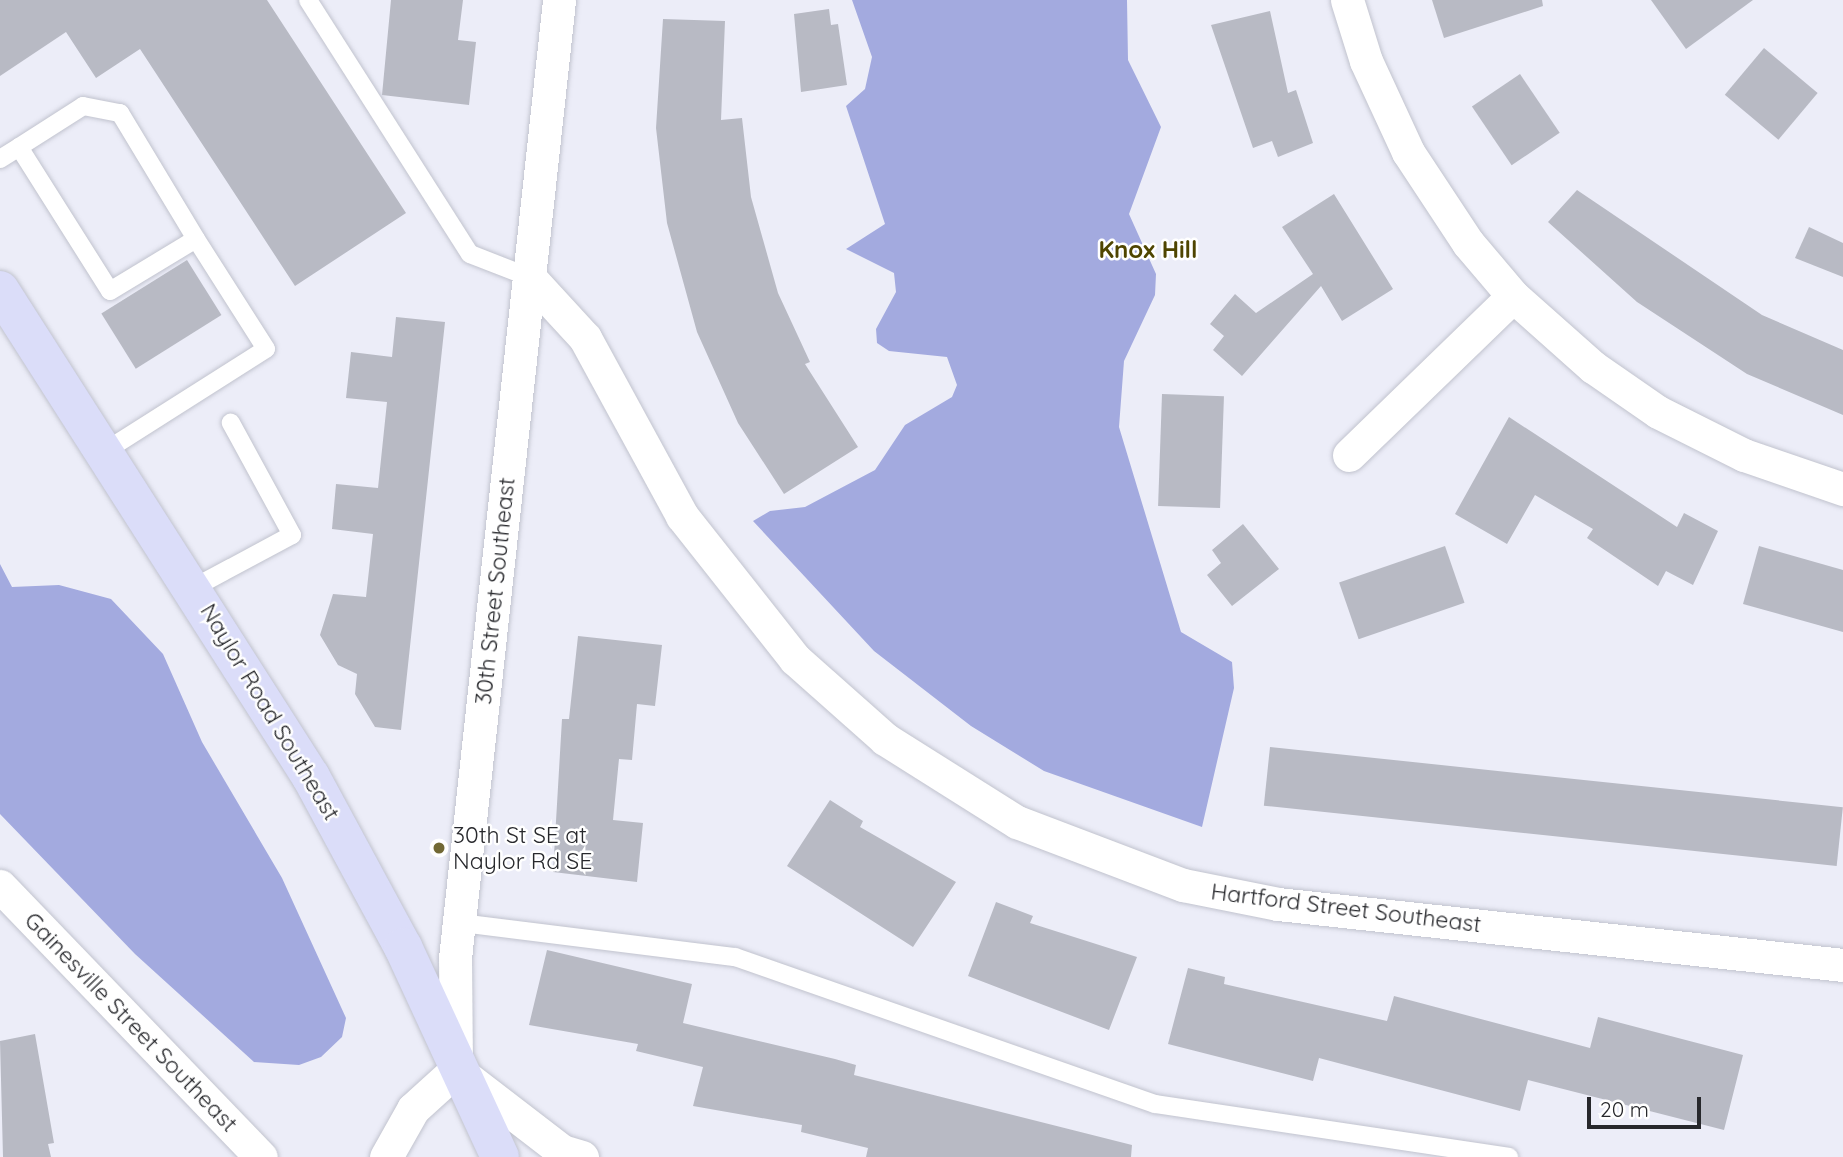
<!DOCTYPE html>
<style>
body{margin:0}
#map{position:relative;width:1843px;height:1157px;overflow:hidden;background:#ecedf8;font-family:Quicksand,sans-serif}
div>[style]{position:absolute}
.forest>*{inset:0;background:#a3aadf}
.building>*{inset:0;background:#b8bac4;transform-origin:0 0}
.roads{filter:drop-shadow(0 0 2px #c1c3ce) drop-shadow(0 0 2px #c1c3ce)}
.service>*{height:18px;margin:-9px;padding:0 9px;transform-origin:9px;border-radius:9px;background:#fff}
.minor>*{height:33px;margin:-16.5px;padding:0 16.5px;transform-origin:16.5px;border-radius:16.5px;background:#fff}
.secondary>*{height:38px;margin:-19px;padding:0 19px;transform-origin:19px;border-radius:19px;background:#dbddf9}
.dots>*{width:19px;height:19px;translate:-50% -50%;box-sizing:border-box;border:4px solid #fff;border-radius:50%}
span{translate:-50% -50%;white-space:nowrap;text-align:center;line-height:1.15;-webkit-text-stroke:5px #fff;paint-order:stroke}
.street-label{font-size:23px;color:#27282c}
.poi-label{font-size:23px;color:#27282c}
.left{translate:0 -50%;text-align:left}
.neighbourhood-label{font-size:24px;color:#4f4501;font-weight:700}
.scale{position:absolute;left:1587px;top:1097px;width:114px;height:32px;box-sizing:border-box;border:4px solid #27282c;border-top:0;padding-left:9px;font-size:21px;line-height:24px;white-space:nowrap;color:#27282c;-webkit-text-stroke:5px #fff;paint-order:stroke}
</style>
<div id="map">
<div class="forest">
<i style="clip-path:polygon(852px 0,1127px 0,1128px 60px,1161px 127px,1129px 214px,1156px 274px,1155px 295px,1124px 361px,1119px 427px,1181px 632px,1232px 662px,1234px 688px,1202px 827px,1044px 771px,971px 726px,874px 651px,753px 521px,770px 511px,805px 507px,875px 470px,905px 425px,952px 397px,957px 385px,947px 357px,889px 351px,877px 343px,876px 329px,896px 292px,894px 273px,846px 249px,885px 224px,846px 106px,865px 89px,872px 57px)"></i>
<i style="clip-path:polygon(0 564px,12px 587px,59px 585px,111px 599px,163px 654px,202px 742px,282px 878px,346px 1018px,342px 1037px,321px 1057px,299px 1065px,254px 1062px,135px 954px,0 814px)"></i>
</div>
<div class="building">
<i style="clip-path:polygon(0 0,267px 0,406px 213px,295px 286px,140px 49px,96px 78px,66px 32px,0 76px)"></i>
<i style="clip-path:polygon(391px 0,463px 0,458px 40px,476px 42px,469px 105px,382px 95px)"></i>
<i style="clip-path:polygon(1432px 0,1542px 0,1543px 6px,1444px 38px)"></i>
<i style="clip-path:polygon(1651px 0,1753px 0,1686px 49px)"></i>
<i style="clip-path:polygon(829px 9px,831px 25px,838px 24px,847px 85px,801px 92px,794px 14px)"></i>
<i style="clip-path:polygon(1270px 11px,1288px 93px,1296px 90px,1313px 143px,1278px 157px,1272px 141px,1253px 148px,1211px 25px)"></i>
<i style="clip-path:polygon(663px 19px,725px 21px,721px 120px,742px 118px,751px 197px,778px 293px,810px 362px,805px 364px,858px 447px,784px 494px,738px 423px,697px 332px,667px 223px,656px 128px)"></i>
<i style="left:1764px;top:48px;width:70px;height:61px;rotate:40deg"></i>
<i style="left:1520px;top:74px;width:71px;height:58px;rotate:56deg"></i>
<i style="clip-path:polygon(1577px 190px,1762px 315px,1843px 350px,1843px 415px,1747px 374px,1637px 302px,1548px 222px)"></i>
<i style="clip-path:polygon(1334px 194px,1393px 289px,1342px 321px,1321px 286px,1242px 376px,1213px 350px,1224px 336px,1210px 324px,1235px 294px,1256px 313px,1313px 274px,1282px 227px)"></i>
<i style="clip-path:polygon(1809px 227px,1843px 243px,1843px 277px,1795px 258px)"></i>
<i style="left:187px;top:260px;width:65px;height:101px;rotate:58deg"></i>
<i style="clip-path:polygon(396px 317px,445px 322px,401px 730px,375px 727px,355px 694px,357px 674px,338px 665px,320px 635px,333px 594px,366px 597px,373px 534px,332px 529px,336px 484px,378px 488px,387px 402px,346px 398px,351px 352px,392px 357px)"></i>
<i style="left:1162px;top:394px;width:62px;height:112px;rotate:2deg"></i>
<i style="clip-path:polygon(1509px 417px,1677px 527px,1684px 513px,1718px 531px,1693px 585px,1666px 571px,1658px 586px,1587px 538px,1593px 529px,1535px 495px,1507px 544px,1455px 514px)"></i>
<i style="clip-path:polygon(1243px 524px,1279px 569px,1232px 606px,1207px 575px,1221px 563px,1212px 550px)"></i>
<i style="left:1445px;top:546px;width:60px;height:112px;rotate:71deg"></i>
<i style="clip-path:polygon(1759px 546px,1843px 570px,1843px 632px,1743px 604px)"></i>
<i style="clip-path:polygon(578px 636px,662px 645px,655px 706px,637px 704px,632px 760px,619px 759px,613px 820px,643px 823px,637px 882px,553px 872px,562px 719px,569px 719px)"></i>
<i style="left:1270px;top:747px;width:576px;height:59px;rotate:6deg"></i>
<i style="clip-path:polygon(830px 800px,863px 821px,860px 827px,956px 882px,913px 947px,787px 866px)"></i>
<i style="clip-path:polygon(996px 902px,1033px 916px,1030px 923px,1137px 957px,1109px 1030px,968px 976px)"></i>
<i style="clip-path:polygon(547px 950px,692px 984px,683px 1023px,835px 1059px,856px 1065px,854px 1075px,1132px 1145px,1131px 1157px,866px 1157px,868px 1148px,801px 1132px,802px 1125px,693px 1106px,703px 1067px,636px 1051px,638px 1044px,529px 1025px)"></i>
<i style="clip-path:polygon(1188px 968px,1225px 977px,1224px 984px,1387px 1021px,1394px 996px,1590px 1048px,1598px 1017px,1743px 1055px,1724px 1130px,1528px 1080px,1520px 1111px,1319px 1058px,1313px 1081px,1168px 1044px)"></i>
<i style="clip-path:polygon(35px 1034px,54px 1143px,48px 1144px,51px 1157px,3px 1157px,0 1041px)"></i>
</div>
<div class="roads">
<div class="service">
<i style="left:308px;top:0;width:301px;rotate:57.5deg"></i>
<i style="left:470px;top:254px;width:63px;rotate:21.3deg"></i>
<i style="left:19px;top:147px;width:76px;rotate:-32.6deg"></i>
<i style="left:83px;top:106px;width:38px;rotate:11deg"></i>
<i style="left:120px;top:113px;width:147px;rotate:58.9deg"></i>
<i style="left:0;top:159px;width:22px;rotate:-32deg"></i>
<i style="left:19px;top:147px;width:170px;rotate:57.7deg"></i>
<i style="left:110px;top:291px;width:100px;rotate:-31.2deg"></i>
<i style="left:196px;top:239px;width:130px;rotate:57.5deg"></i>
<i style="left:266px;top:349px;width:191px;rotate:147.6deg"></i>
<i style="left:195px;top:587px;width:110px;rotate:-28.2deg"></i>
<i style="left:292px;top:535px;width:128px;rotate:-118.6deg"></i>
<i style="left:461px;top:923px;width:276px;rotate:7.1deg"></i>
<i style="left:735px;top:957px;width:445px;rotate:19.3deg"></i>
<i style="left:1155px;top:1104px;width:358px;rotate:8.5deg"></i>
</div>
<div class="minor">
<i style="left:1347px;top:0;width:64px;rotate:72.7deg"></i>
<i style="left:1366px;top:61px;width:100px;rotate:65.2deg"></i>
<i style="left:1408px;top:152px;width:109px;rotate:56.6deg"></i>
<i style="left:1468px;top:243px;width:70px;rotate:49.7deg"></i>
<i style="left:1513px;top:296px;width:107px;rotate:41.6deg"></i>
<i style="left:1593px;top:367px;width:79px;rotate:34.7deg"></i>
<i style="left:1658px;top:412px;width:96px;rotate:26.6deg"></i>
<i style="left:1744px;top:455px;width:105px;rotate:19deg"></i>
<i style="left:529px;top:277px;width:83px;rotate:47.4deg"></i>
<i style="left:585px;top:338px;width:203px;rotate:61.4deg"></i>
<i style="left:682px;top:516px;width:182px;rotate:51.7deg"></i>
<i style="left:795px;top:659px;width:120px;rotate:41.6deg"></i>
<i style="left:885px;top:739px;width:156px;rotate:32.2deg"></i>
<i style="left:1017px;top:822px;width:178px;rotate:20.8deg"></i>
<i style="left:1183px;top:885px;width:97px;rotate:11.3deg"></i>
<i style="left:1278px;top:904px;width:568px;rotate:6.16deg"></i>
<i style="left:1349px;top:455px;width:228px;rotate:-44.1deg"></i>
<i style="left:0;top:886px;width:376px;rotate:46.1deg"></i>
<i style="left:458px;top:1071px;width:131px;rotate:37.6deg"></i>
<i style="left:562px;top:1151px;width:21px;rotate:17deg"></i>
<i style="left:386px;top:1157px;width:55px;rotate:-60.6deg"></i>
<i style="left:413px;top:1109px;width:58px;rotate:-42.2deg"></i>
<i style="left:456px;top:1070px;width:112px;rotate:-90.5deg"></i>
<i style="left:455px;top:958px;width:964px;rotate:-83.8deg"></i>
</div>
<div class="secondary">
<i style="left:0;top:290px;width:578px;rotate:57.44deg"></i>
<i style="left:311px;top:777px;width:193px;rotate:61.6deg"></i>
<i style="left:403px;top:947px;width:231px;rotate:65.2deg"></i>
</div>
</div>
<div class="dots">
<i style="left:439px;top:848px;background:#716834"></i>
</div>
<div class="street-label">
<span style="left:495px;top:591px;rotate:-84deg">30th Street Southeast</span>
<span style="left:270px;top:712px;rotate:59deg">Naylor Road Southeast</span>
<span style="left:1346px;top:908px;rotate:7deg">Hartford Street Southeast</span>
<span style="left:131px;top:1022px;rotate:46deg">Gainesville Street Southeast</span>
</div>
<div class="poi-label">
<span class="left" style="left:453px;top:848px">30th St SE at<br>Naylor Rd SE</span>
</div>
<div class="neighbourhood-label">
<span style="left:1148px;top:250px">Knox Hill</span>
</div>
<div class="scale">20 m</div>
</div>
